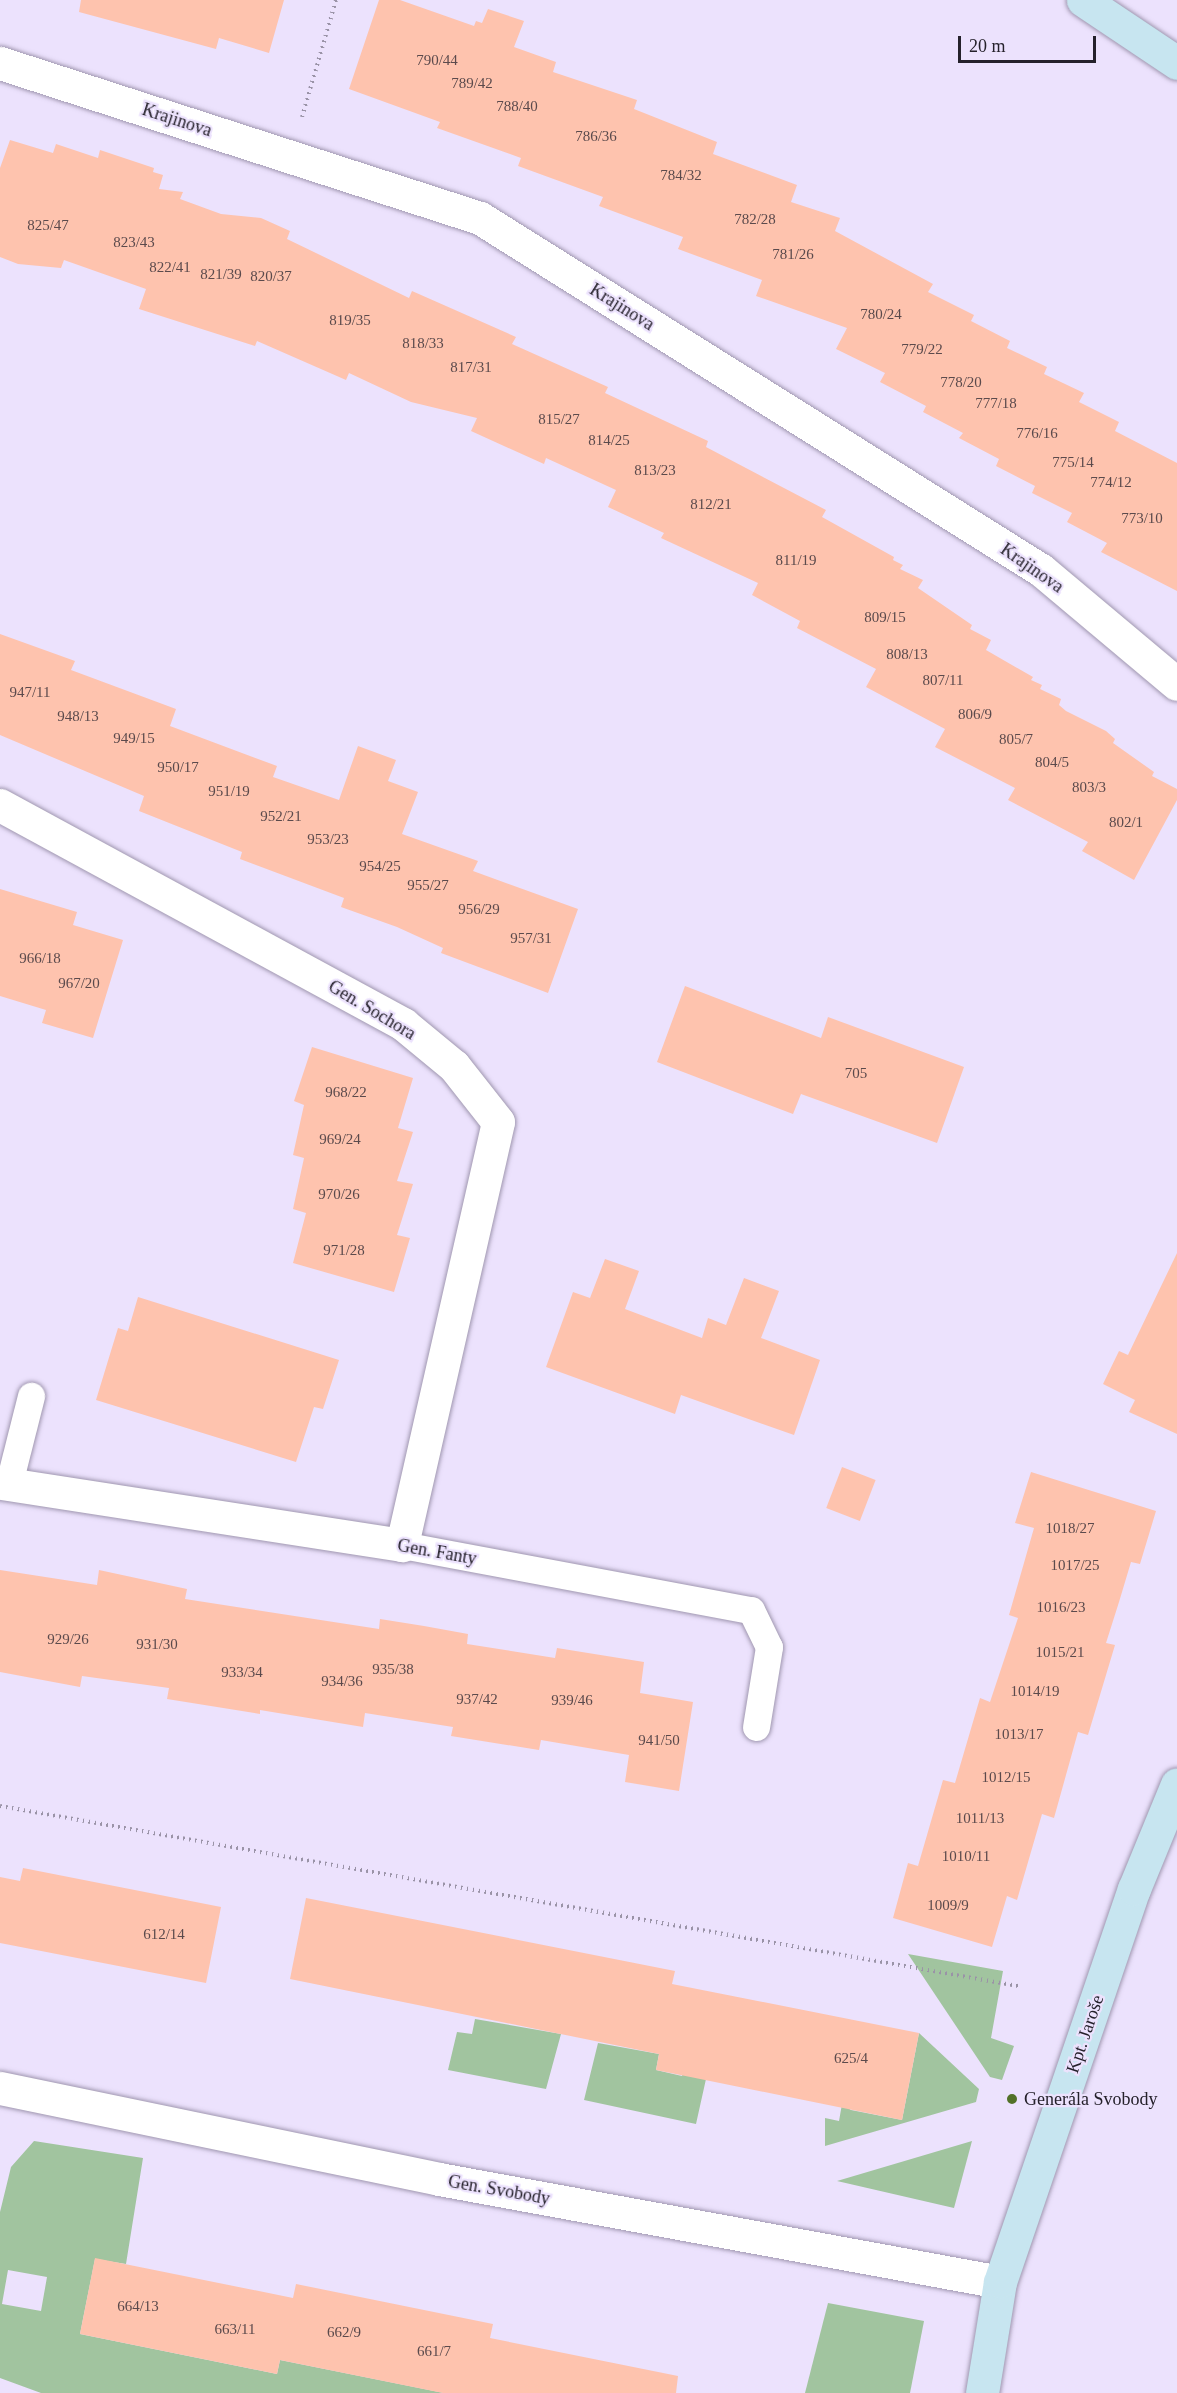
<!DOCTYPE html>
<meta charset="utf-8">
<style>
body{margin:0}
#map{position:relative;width:1177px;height:2393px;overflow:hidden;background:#ece2fd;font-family:Georgia,serif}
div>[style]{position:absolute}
.green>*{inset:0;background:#a1c49f}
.building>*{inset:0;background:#fec3ae;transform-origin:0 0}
.path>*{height:4px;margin-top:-2px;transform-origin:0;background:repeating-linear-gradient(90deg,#9a93a7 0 1.5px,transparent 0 6px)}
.roads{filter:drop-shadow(0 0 2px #a097b0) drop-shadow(0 0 2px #a097b0)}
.lane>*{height:27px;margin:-13.5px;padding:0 13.5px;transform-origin:13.5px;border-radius:13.5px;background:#fff}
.street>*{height:33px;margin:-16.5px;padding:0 16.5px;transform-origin:16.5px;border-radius:16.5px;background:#fff}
.secondary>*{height:33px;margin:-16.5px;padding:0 16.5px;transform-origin:16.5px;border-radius:16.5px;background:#c7e5f0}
.dots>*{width:16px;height:16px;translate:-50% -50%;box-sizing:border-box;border:3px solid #ece2fd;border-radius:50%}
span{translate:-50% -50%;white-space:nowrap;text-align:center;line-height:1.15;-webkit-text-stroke:4.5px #ece2fd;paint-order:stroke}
.number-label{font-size:15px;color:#5b4a4c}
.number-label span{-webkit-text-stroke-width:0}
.street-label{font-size:18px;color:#25212b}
.poi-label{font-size:18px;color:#25212b}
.left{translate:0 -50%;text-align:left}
.scale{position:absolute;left:958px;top:36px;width:138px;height:27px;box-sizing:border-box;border:3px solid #25212b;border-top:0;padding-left:8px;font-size:18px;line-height:21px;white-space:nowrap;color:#25212b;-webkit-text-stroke:4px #ece2fd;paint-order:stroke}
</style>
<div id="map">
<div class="green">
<i style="clip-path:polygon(908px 1954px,1003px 1971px,991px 2038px,1014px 2046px,1002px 2080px,990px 2077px)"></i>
<i style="clip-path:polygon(475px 2019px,561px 2034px,546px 2089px,448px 2070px,457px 2032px,472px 2034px)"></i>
<i style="clip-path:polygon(919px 2033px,979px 2089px,976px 2102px,825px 2146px,825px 2118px,839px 2121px,842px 2104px,851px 2110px,902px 2120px)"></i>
<i style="clip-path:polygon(598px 2043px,659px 2054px,656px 2070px,682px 2076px,685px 2066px,708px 2070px,696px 2124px,584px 2100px)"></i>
<i style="clip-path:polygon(evenodd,34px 2141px,143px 2158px,126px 2264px,95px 2259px,80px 2334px,277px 2374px,280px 2360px,444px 2393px,41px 2393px,0 2378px,0 2212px,11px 2167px,34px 2141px,8px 2270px,47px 2277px,41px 2311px,2px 2304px,8px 2270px)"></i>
<i style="clip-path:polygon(972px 2141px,954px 2208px,837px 2181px)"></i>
<i style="clip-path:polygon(828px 2303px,924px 2321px,910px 2393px,805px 2393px)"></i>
</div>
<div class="building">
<i style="clip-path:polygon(81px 0,284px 0,269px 53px,219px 38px,216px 49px,79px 12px)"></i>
<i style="clip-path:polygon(379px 0,400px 0,474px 26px,476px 21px,482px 23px,488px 9px,524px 21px,514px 47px,556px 62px,553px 72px,637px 100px,634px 109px,717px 142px,713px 154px,797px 185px,791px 202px,840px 218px,835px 231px,933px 284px,928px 292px,974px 315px,971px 321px,1010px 341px,1007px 348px,1047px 367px,1044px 374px,1084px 393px,1079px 402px,1119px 422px,1115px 431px,1177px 463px,1177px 591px,1101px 552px,1107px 543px,1067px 522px,1072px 513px,1032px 493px,1035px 486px,996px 466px,999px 459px,959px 438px,963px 433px,923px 412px,926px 406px,880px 382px,885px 373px,836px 349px,847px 328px,756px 296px,762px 280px,678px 249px,683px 237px,599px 206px,603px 197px,518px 166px,521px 158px,437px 128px,440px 122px,349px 89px)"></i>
<i style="clip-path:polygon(10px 140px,53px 153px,56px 144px,98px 158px,100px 150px,154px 168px,153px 172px,163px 175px,159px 189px,183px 192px,180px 199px,221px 214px,261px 218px,290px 231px,287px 239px,409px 298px,412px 291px,516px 337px,512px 344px,608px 387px,605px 393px,708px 441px,706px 447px,826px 510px,822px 517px,894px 557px,893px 560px,903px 565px,900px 569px,923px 580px,918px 588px,972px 625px,970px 629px,991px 640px,986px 650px,1033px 677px,1031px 680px,1042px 685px,1040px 689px,1061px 699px,1059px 705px,1066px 711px,1106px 731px,1115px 739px,1113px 743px,1154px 772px,1152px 776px,1177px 789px,1177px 800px,1134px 880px,1082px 851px,1088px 842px,1008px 800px,1015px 788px,935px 747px,945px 729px,866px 687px,876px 669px,797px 628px,800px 621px,752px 595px,758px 583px,661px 538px,664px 533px,608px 507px,616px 490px,546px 458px,544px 464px,471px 431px,477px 418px,411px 402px,349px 373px,346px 380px,257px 341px,255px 346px,139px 309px,146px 289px,64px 260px,61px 268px,18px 264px,0 257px,0 168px)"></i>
<i style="clip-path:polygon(0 634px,75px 661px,71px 670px,176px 709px,170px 726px,277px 766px,273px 777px,339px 800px,358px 746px,396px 760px,388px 781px,418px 792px,402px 834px,478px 861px,473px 871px,578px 909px,548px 993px,441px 953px,443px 948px,397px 927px,341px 907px,344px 898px,240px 859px,242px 852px,139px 811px,144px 796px,0 735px)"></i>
<i style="clip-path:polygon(0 889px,77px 912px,73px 925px,123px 940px,93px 1038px,42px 1023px,46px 1010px,0 996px)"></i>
<i style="clip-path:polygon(685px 986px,821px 1038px,828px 1017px,964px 1067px,937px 1143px,801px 1094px,793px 1114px,657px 1062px)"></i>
<i style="clip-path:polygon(312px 1047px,413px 1078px,398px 1128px,413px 1132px,397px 1181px,413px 1184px,397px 1235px,410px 1238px,394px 1292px,293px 1263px,306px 1213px,293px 1209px,304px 1158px,293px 1155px,304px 1105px,294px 1101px)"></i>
<i style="clip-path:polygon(1177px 1253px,1177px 1434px,1129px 1412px,1135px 1400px,1103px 1384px,1119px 1351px,1128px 1355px)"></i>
<i style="clip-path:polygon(605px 1259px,639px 1271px,625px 1309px,702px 1338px,708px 1318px,726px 1325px,744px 1278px,779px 1291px,761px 1338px,820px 1360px,794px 1435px,681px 1395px,675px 1414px,546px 1367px,573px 1292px,590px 1298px)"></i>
<i style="clip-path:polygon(138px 1297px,339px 1360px,323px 1409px,314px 1407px,296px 1462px,96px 1400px,118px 1328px,128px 1331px)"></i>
<i style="left:842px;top:1467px;width:36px;height:44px;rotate:21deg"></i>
<i style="clip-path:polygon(1031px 1472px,1156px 1511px,1140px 1564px,1131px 1562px,1119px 1602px,1106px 1643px,1115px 1645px,1088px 1735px,1078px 1732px,1054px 1818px,1042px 1814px,1017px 1900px,1007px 1896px,992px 1947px,893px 1918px,908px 1863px,918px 1866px,943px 1780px,955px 1783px,980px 1698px,990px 1702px,1018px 1618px,1009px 1615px,1034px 1528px,1015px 1523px)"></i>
<i style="clip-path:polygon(0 1570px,97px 1585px,99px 1570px,187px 1589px,185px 1599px,379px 1629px,380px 1619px,424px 1626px,468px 1634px,467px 1644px,555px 1658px,557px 1648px,644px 1662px,640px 1693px,693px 1702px,679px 1791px,625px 1782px,629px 1755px,541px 1740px,539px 1750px,451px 1736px,453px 1727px,365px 1713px,363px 1727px,260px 1710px,260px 1714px,167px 1699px,169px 1688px,82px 1676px,80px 1687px,0 1672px)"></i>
<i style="clip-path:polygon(23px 1868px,221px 1907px,206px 1983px,0 1943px,0 1877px,20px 1881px)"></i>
<i style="clip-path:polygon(306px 1898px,675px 1971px,672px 1984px,919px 2033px,902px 2120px,656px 2070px,659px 2054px,290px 1979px)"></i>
<i style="clip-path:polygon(95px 2258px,293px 2298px,296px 2284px,493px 2324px,490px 2338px,678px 2376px,676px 2393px,443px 2393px,280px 2360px,277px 2374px,80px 2334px)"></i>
</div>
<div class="path">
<i style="left:302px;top:117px;width:122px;rotate:-73.8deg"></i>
<i style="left:0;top:1806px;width:1034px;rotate:10.03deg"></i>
</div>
<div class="roads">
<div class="lane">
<i style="left:9px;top:1483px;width:90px;rotate:-75.8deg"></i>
<i style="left:402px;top:1545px;width:355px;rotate:10.6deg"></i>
<i style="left:751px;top:1610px;width:41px;rotate:64.1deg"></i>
<i style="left:769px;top:1647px;width:81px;rotate:99.2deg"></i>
</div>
<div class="street">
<i style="left:0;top:63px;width:504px;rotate:17.9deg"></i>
<i style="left:480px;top:218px;width:662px;rotate:32.11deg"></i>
<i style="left:1041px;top:570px;width:177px;rotate:40deg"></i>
<i style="left:0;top:805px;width:459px;rotate:28.5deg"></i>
<i style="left:403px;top:1024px;width:66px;rotate:39.5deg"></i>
<i style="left:454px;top:1066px;width:71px;rotate:51.8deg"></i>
<i style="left:498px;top:1122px;width:434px;rotate:102.8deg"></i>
<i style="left:402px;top:1545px;width:407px;rotate:-171.2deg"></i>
<i style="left:0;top:2088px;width:448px;rotate:11.7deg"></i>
<i style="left:439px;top:2179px;width:570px;rotate:10.4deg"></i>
</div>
<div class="secondary">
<i style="left:1083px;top:0;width:113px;rotate:33.8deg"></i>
<i style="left:982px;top:2393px;width:112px;rotate:-80.8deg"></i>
<i style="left:1000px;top:2282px;width:415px;rotate:-71.2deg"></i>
<i style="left:1134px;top:1889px;width:113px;rotate:-67.7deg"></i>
</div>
</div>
<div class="dots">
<i style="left:1012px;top:2099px;background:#527128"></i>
</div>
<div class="number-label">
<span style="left:437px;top:61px">790/44</span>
<span style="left:472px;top:84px">789/42</span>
<span style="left:517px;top:107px">788/40</span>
<span style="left:596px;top:137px">786/36</span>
<span style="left:681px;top:176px">784/32</span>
<span style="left:755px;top:220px">782/28</span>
<span style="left:48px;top:226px">825/47</span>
<span style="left:134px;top:243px">823/43</span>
<span style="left:793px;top:255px">781/26</span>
<span style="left:170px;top:268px">822/41</span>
<span style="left:221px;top:275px">821/39</span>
<span style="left:271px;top:277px">820/37</span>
<span style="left:881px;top:315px">780/24</span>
<span style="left:350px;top:321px">819/35</span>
<span style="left:423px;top:344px">818/33</span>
<span style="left:922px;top:350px">779/22</span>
<span style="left:471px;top:368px">817/31</span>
<span style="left:961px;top:383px">778/20</span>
<span style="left:996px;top:404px">777/18</span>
<span style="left:559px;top:420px">815/27</span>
<span style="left:1037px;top:434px">776/16</span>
<span style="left:609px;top:441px">814/25</span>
<span style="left:1073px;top:463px">775/14</span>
<span style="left:655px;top:471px">813/23</span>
<span style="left:1111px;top:483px">774/12</span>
<span style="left:711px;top:505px">812/21</span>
<span style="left:1142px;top:519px">773/10</span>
<span style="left:796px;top:561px">811/19</span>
<span style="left:885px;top:618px">809/15</span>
<span style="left:907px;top:655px">808/13</span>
<span style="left:943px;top:681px">807/11</span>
<span style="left:30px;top:693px">947/11</span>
<span style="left:975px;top:715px">806/9</span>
<span style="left:78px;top:717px">948/13</span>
<span style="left:134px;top:739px">949/15</span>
<span style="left:1016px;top:740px">805/7</span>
<span style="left:1052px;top:763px">804/5</span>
<span style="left:178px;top:768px">950/17</span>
<span style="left:1089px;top:788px">803/3</span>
<span style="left:229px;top:792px">951/19</span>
<span style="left:281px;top:817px">952/21</span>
<span style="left:1126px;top:823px">802/1</span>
<span style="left:328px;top:840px">953/23</span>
<span style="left:380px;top:867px">954/25</span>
<span style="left:428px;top:886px">955/27</span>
<span style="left:479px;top:910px">956/29</span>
<span style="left:531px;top:939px">957/31</span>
<span style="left:40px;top:959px">966/18</span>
<span style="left:79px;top:984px">967/20</span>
<span style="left:856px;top:1074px">705</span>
<span style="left:346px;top:1093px">968/22</span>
<span style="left:340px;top:1140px">969/24</span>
<span style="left:339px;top:1195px">970/26</span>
<span style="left:344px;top:1251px">971/28</span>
<span style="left:1070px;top:1529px">1018/27</span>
<span style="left:1075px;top:1566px">1017/25</span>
<span style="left:1061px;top:1608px">1016/23</span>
<span style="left:68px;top:1640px">929/26</span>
<span style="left:157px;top:1645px">931/30</span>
<span style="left:1060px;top:1653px">1015/21</span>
<span style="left:393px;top:1670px">935/38</span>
<span style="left:242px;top:1673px">933/34</span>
<span style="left:342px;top:1682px">934/36</span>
<span style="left:1035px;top:1692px">1014/19</span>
<span style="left:477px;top:1700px">937/42</span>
<span style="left:572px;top:1701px">939/46</span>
<span style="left:1019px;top:1735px">1013/17</span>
<span style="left:659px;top:1741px">941/50</span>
<span style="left:1006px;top:1778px">1012/15</span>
<span style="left:980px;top:1819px">1011/13</span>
<span style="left:966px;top:1857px">1010/11</span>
<span style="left:948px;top:1906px">1009/9</span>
<span style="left:164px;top:1935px">612/14</span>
<span style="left:851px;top:2059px">625/4</span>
<span style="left:138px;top:2307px">664/13</span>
<span style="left:235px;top:2330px">663/11</span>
<span style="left:344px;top:2333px">662/9</span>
<span style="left:434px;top:2352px">661/7</span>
</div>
<div class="street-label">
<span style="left:177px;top:120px;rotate:18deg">Krajinova</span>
<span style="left:622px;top:307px;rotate:32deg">Krajinova</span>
<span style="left:1032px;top:568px;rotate:35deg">Krajinova</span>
<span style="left:372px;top:1010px;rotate:31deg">Gen. Sochora</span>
<span style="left:437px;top:1552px;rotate:10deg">Gen. Fanty</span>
<span style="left:1085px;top:2034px;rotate:-71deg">Kpt. Jaroše</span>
<span style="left:499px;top:2190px;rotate:10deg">Gen. Svobody</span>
</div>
<div class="poi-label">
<span class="left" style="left:1024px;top:2099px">Generála Svobody</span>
</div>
<div class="scale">20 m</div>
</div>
